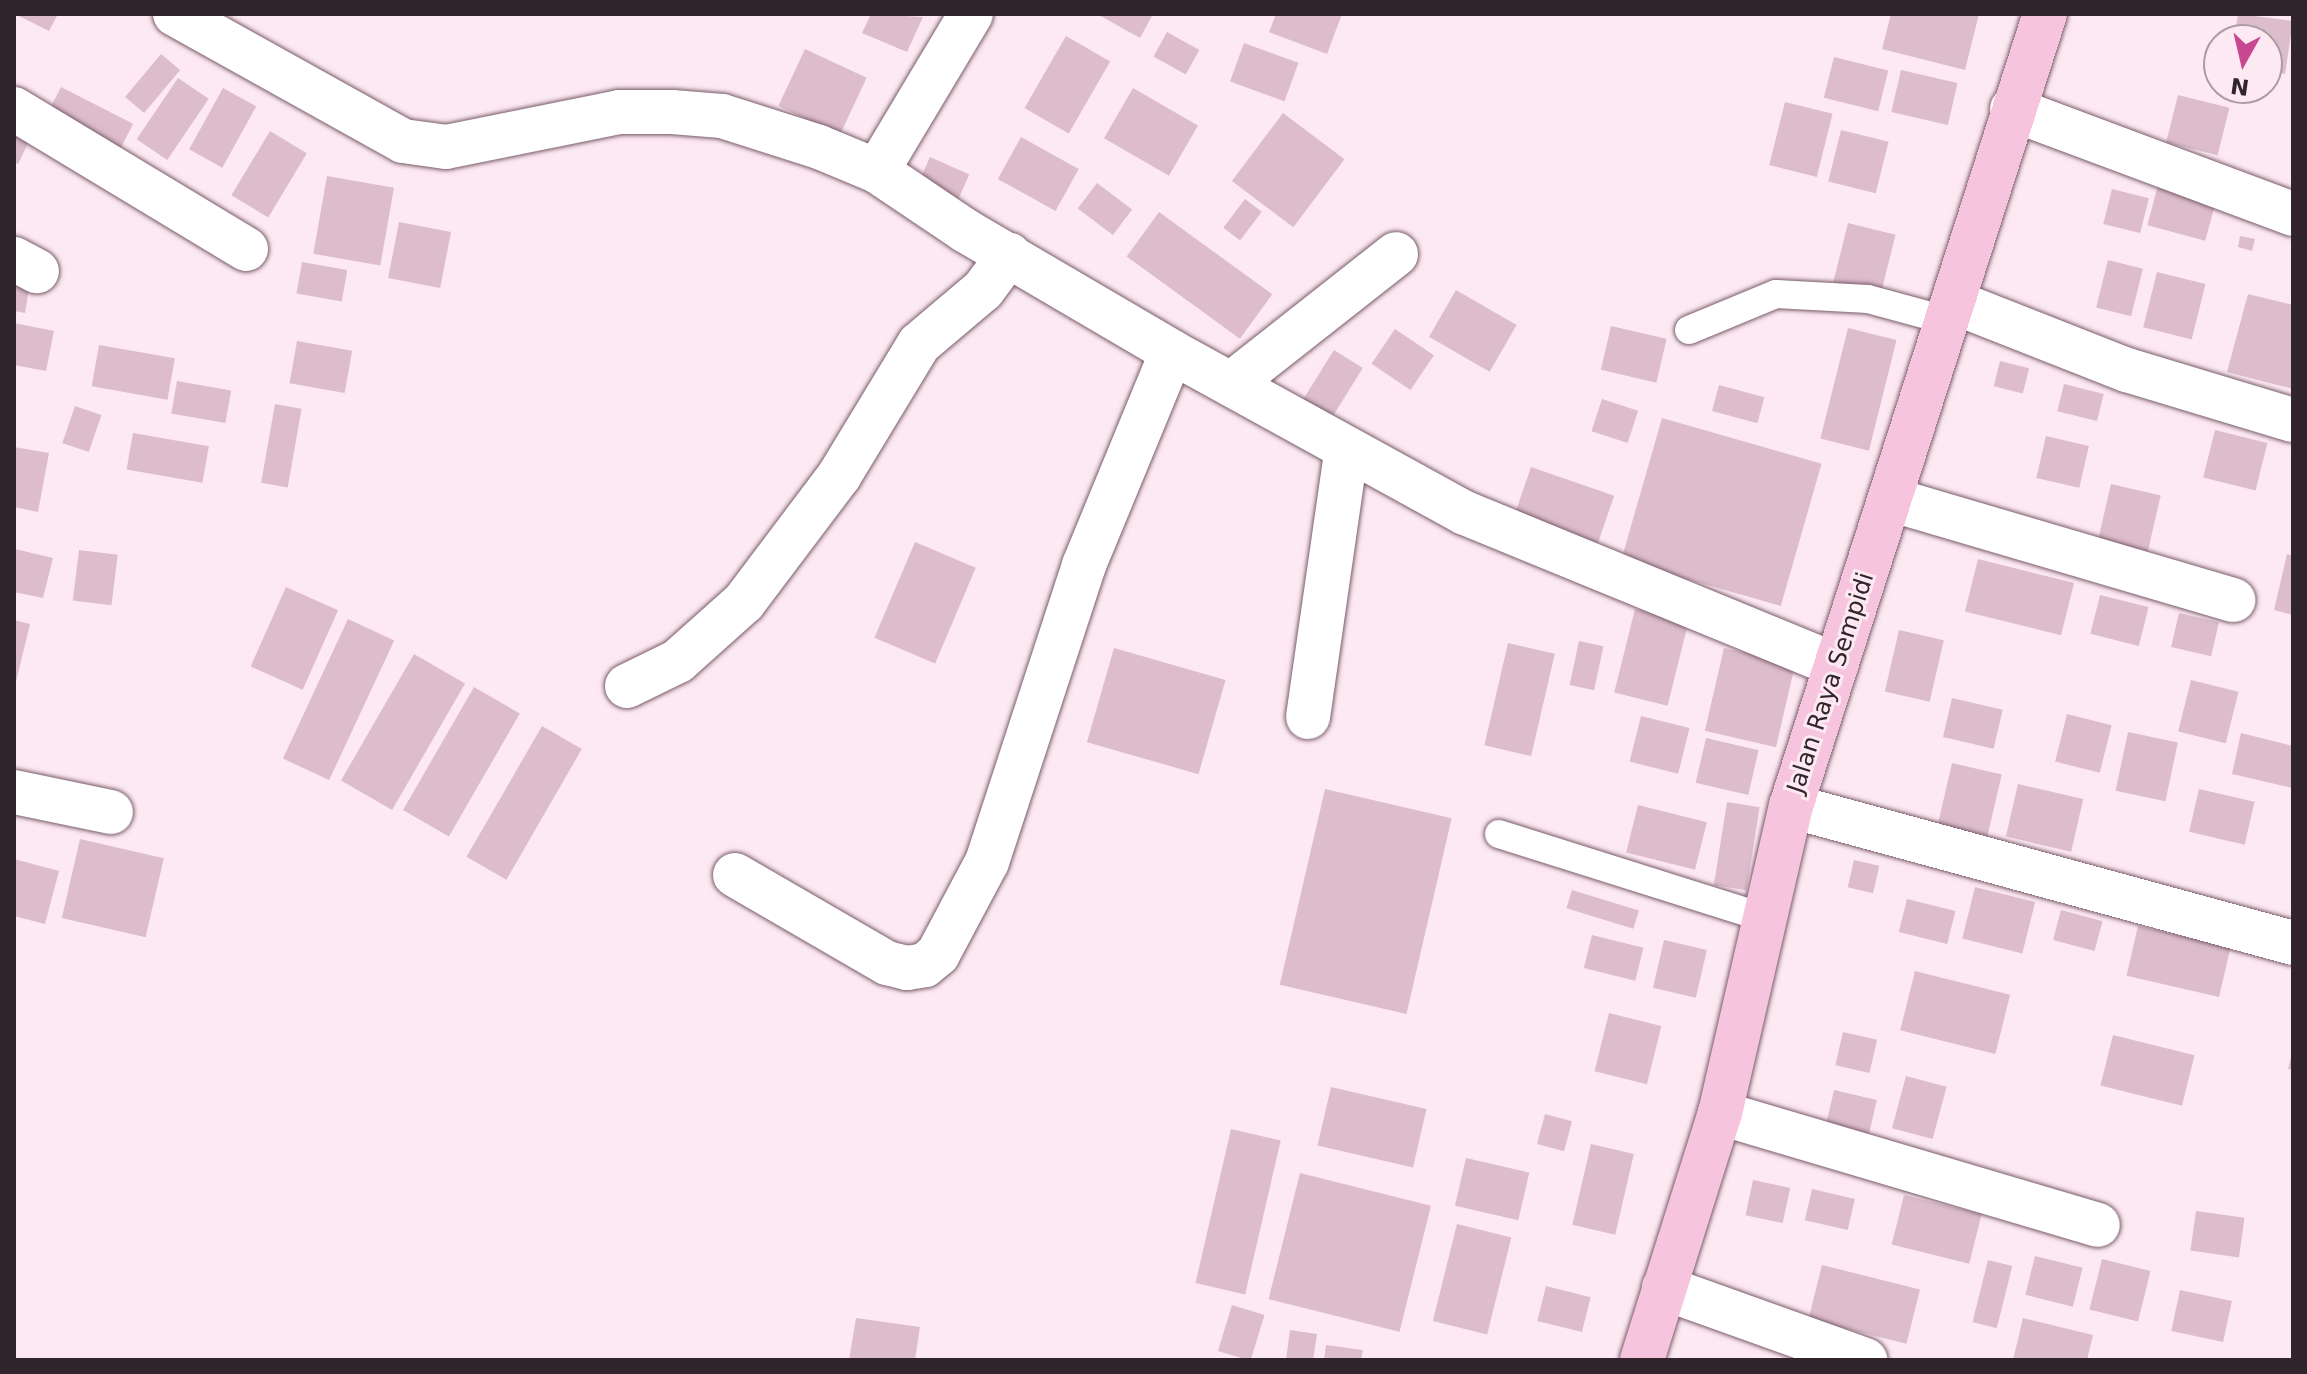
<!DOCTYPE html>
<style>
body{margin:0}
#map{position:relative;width:2307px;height:1374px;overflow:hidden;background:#fde9f2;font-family:"DejaVu Sans",sans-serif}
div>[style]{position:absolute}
.building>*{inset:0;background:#ddbdcc;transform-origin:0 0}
.roads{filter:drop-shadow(0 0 2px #795c6a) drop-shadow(0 0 2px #795c6a)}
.lane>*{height:28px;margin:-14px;padding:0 14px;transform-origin:14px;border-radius:14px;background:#fff}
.street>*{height:44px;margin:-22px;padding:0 22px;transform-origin:22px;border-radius:22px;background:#fff}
.primary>*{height:44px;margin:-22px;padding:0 22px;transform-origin:22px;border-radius:22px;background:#f7c4de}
span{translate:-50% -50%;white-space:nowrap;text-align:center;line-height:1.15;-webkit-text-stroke:6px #fde9f2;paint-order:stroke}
.street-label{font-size:24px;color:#31252b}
.frame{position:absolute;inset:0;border:16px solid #31252b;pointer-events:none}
.north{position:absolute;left:2203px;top:24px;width:80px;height:80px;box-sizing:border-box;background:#fde9f2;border:2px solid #ab9ba2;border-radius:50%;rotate:188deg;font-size:22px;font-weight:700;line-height:32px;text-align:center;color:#31252b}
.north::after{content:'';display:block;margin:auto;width:28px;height:36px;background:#c74791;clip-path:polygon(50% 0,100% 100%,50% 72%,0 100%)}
</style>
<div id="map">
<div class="building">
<i style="clip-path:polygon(15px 14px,58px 14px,49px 31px)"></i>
<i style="clip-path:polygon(871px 14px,923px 17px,907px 52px,862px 33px)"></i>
<i style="clip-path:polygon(1097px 14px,1153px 14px,1140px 38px)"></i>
<i style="clip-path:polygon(1276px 14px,1342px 14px,1327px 54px,1269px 32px)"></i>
<i style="clip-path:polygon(1891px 14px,1979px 14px,1965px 70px,1882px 49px)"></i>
<i style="clip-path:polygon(2238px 14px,2293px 21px,2285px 74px,2267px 71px,2267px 40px,2234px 40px)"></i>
<i style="left:1167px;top:32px;width:37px;height:28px;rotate:29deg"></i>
<i style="left:1066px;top:36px;width:51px;height:83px;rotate:30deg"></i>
<i style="left:1244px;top:43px;width:58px;height:41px;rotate:20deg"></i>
<i style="left:805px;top:49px;width:68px;height:63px;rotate:25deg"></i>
<i style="left:161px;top:54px;width:25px;height:56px;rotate:40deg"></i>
<i style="left:1834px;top:57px;width:56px;height:42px;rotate:14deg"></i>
<i style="left:1901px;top:70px;width:58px;height:43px;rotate:13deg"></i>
<i style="left:178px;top:78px;width:37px;height:74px;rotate:34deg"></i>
<i style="left:61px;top:87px;width:81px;height:34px;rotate:27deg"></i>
<i style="left:223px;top:88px;width:38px;height:70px;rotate:29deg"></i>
<i style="left:1133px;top:88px;width:75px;height:58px;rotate:30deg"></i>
<i style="left:2178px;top:95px;width:53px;height:49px;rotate:14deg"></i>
<i style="left:1785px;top:102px;width:49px;height:65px;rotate:14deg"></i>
<i style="left:1283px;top:113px;width:77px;height:85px;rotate:37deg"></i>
<i style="clip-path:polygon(14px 121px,34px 131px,18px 164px,14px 162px)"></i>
<i style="left:1841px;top:130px;width:49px;height:53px;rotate:14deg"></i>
<i style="left:270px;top:131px;width:43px;height:75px;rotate:31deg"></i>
<i style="left:1021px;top:137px;width:66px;height:48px;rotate:29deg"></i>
<i style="left:930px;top:157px;width:43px;height:31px;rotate:24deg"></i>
<i style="left:327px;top:176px;width:68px;height:79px;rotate:10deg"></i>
<i style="left:2160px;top:178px;width:60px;height:49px;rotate:15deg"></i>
<i style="left:1097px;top:183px;width:44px;height:32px;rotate:37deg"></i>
<i style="left:2112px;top:189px;width:38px;height:36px;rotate:14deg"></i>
<i style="left:1245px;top:199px;width:21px;height:36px;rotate:37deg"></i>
<i style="left:1159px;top:212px;width:140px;height:55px;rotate:36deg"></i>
<i style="left:399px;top:222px;width:53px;height:57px;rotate:11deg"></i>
<i style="left:1848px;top:223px;width:49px;height:61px;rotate:14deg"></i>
<i style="clip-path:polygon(2240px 236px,2255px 239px,2252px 251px,2238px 247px)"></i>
<i style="left:2108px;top:260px;width:36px;height:49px;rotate:14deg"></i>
<i style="left:302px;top:262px;width:46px;height:32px;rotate:10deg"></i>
<i style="left:2157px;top:272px;width:50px;height:57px;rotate:14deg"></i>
<i style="clip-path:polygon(14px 278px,30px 282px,25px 313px,14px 311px)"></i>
<i style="left:1456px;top:290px;width:70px;height:54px;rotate:30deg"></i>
<i style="clip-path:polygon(2248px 294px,2293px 305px,2293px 389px,2227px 372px)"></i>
<i style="clip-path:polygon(14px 323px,54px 331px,46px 371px,14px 365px)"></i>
<i style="left:1611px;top:326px;width:57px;height:45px;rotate:13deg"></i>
<i style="left:1848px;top:328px;width:50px;height:114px;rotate:14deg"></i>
<i style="left:1395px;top:329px;width:47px;height:42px;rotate:34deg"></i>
<i style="left:297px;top:341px;width:56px;height:43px;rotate:10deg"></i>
<i style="left:99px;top:345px;width:77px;height:42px;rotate:10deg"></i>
<i style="left:1334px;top:350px;width:34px;height:60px;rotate:32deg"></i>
<i style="left:2000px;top:361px;width:30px;height:26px;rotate:14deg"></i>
<i style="left:177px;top:381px;width:55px;height:33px;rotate:10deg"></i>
<i style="left:2064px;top:384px;width:41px;height:28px;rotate:14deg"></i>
<i style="left:1719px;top:385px;width:47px;height:27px;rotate:15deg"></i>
<i style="left:1602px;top:399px;width:38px;height:34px;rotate:18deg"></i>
<i style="left:275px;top:404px;width:27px;height:80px;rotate:10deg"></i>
<i style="left:75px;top:406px;width:28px;height:39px;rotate:19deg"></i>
<i style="left:1662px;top:418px;width:166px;height:148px;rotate:16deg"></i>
<i style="left:2215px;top:430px;width:54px;height:49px;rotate:14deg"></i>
<i style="left:133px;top:433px;width:77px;height:37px;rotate:10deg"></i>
<i style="left:2046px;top:436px;width:44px;height:43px;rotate:13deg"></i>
<i style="clip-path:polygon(14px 447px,49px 453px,38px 512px,14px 507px)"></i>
<i style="left:1531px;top:467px;width:88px;height:50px;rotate:19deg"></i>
<i style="left:2111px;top:484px;width:51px;height:61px;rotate:13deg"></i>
<i style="left:915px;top:542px;width:66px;height:104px;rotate:23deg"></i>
<i style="clip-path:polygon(15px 549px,53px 558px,43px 598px,14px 592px)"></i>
<i style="left:79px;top:550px;width:39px;height:51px;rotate:7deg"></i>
<i style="clip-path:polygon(2287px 554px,2293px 556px,2293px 615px,2274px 610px)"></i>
<i style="left:1978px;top:559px;width:99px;height:54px;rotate:14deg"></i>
<i style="left:286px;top:587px;width:57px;height:87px;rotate:24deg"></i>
<i style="left:2100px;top:595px;width:50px;height:40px;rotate:14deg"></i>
<i style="left:1635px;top:609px;width:55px;height:86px;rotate:14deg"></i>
<i style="left:2179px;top:613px;width:41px;height:35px;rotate:13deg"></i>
<i style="left:348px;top:619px;width:51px;height:154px;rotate:25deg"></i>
<i style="clip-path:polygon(14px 620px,30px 624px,15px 686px,14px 686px)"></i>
<i style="left:1899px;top:630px;width:46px;height:63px;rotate:13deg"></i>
<i style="left:1579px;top:641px;width:25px;height:45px;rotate:12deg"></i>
<i style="left:1508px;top:643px;width:48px;height:105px;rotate:13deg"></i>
<i style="left:1114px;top:648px;width:116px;height:98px;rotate:16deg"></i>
<i style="left:1724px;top:648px;width:73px;height:85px;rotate:13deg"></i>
<i style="left:414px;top:654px;width:59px;height:146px;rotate:30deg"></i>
<i style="left:2191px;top:680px;width:49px;height:53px;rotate:14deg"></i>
<i style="left:474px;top:687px;width:53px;height:142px;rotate:30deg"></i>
<i style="left:1952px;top:698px;width:52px;height:40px;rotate:13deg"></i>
<i style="left:2067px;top:714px;width:46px;height:49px;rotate:14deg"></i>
<i style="left:1641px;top:716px;width:50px;height:47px;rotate:14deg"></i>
<i style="left:542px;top:726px;width:46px;height:151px;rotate:30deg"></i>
<i style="left:2128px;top:732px;width:51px;height:60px;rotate:12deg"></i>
<i style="clip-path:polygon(2241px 733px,2293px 746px,2292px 788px,2232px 774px)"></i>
<i style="left:1706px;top:738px;width:54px;height:46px;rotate:13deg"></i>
<i style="left:1952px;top:763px;width:51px;height:65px;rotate:13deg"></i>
<i style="left:2018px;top:784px;width:67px;height:54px;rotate:13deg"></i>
<i style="left:1325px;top:789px;width:130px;height:201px;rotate:13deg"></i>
<i style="left:2199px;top:789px;width:57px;height:44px;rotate:13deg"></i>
<i style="left:1727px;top:802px;width:33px;height:84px;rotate:9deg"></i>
<i style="left:1638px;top:805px;width:71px;height:49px;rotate:14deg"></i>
<i style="left:80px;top:839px;width:86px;height:81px;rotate:13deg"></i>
<i style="clip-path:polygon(14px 859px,59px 871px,45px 924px,14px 916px)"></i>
<i style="left:1854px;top:860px;width:26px;height:28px;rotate:13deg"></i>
<i style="left:1975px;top:887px;width:62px;height:53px;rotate:14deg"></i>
<i style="left:1572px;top:890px;width:70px;height:19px;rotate:17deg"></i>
<i style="left:1907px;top:899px;width:50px;height:34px;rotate:14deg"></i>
<i style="left:2061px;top:910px;width:43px;height:31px;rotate:15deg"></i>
<i style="left:2138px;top:926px;width:95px;height:51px;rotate:13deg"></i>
<i style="left:1592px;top:935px;width:53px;height:34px;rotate:14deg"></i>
<i style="left:1664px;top:940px;width:44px;height:49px;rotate:13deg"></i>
<i style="left:1915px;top:971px;width:98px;height:61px;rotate:14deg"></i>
<i style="left:1609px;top:1013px;width:54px;height:60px;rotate:14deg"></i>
<i style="left:1843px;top:1032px;width:35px;height:34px;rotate:13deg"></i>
<i style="left:2113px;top:1035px;width:84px;height:52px;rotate:14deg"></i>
<i style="clip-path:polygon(2293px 1049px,2293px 1070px,2288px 1069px)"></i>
<i style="left:1906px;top:1076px;width:42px;height:54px;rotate:15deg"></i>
<i style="left:1331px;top:1087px;width:98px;height:60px;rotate:13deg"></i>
<i style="left:1834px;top:1090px;width:44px;height:45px;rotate:13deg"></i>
<i style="left:1545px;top:1114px;width:28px;height:31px;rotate:15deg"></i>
<i style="left:1231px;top:1129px;width:51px;height:158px;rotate:13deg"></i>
<i style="left:1591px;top:1144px;width:44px;height:83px;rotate:13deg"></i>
<i style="left:1466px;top:1158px;width:65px;height:49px;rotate:13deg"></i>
<i style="left:1300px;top:1173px;width:135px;height:130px;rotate:14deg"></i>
<i style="left:1753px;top:1180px;width:38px;height:36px;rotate:12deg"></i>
<i style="left:1812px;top:1189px;width:44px;height:32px;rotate:13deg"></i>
<i style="left:1904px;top:1195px;width:80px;height:51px;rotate:14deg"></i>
<i style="left:2196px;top:1211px;width:49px;height:40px;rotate:8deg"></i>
<i style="left:1457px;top:1224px;width:56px;height:100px;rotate:14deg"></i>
<i style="left:2035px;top:1256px;width:49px;height:40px;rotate:14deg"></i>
<i style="left:2102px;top:1259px;width:50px;height:52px;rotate:14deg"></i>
<i style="left:1988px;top:1260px;width:25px;height:64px;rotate:14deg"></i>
<i style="left:1822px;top:1265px;width:101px;height:56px;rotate:14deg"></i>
<i style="left:1546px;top:1286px;width:46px;height:36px;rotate:14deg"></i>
<i style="left:2180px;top:1290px;width:53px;height:42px;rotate:12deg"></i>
<i style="left:1232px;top:1305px;width:34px;height:48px;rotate:17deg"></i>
<i style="clip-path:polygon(856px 1318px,920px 1327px,915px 1360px,849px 1360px)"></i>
<i style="clip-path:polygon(2023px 1318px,2093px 1335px,2087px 1360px,2013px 1360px)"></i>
<i style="clip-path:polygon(1290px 1330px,1317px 1334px,1313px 1360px,1286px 1360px)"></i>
<i style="clip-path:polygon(1326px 1345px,1363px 1350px,1361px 1360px,1324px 1360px)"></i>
</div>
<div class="roads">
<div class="lane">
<i style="left:1689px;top:330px;width:94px;rotate:-22.5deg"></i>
<i style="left:1776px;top:294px;width:92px;rotate:3.1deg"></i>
<i style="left:1868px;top:299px;width:84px;rotate:15.2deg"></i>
<i style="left:1499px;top:834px;width:279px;rotate:17.5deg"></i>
</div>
<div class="street">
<i style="left:175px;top:14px;width:261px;rotate:29.1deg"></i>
<i style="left:403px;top:141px;width:43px;rotate:7.9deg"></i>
<i style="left:446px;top:147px;width:177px;rotate:-11.4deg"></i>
<i style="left:619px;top:112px;width:53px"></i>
<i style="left:672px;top:112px;width:50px;rotate:4.6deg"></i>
<i style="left:722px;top:116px;width:102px;rotate:17.7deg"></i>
<i style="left:819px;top:147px;width:63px;rotate:22.5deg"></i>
<i style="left:877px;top:171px;width:107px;rotate:34deg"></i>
<i style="left:966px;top:231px;width:239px;rotate:30.4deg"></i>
<i style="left:1172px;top:352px;width:334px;rotate:28.8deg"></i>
<i style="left:1465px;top:513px;width:401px;rotate:22.3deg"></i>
<i style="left:14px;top:109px;width:271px;rotate:31.1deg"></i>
<i style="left:2012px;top:109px;width:300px;rotate:20.5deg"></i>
<i style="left:877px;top:171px;width:183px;rotate:-59.1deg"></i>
<i style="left:14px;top:259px;width:26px;rotate:28deg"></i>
<i style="left:1954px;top:302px;width:186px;rotate:21.5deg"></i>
<i style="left:2127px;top:370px;width:173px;rotate:16.8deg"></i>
<i style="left:1231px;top:384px;width:210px;rotate:-38.2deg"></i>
<i style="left:1890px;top:499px;width:358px;rotate:16.4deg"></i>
<i style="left:627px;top:686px;width:57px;rotate:-26.1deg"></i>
<i style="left:678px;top:661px;width:89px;rotate:-41.8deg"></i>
<i style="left:744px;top:602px;width:158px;rotate:-53deg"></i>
<i style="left:839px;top:476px;width:154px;rotate:-58.8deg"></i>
<i style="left:919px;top:344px;width:84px;rotate:-40.2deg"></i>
<i style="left:983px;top:290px;width:44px;rotate:-53.4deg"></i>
<i style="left:1308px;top:717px;width:268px;rotate:-81.8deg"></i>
<i style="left:14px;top:792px;width:99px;rotate:11.7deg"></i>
<i style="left:1791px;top:806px;width:520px;rotate:15.26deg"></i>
<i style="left:735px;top:875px;width:176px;rotate:30.1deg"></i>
<i style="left:887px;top:963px;width:21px;rotate:14deg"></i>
<i style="left:907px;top:968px;width:18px;rotate:-9deg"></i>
<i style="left:925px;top:965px;width:17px;rotate:-40deg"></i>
<i style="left:938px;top:954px;width:104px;rotate:-62deg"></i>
<i style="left:987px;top:862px;width:312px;rotate:-71.9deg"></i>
<i style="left:1084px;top:565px;width:230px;rotate:-67.6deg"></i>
<i style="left:1720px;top:1113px;width:394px;rotate:16.5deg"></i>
<i style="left:1664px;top:1288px;width:214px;rotate:19.7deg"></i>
</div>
<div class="primary">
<i style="left:1642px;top:1360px;width:259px;rotate:-72.5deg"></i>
<i style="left:1720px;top:1113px;width:315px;rotate:-77deg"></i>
<i style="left:1791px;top:806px;width:832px;rotate:-72.22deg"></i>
</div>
</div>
<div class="street-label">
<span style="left:1831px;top:683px;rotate:-72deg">Jalan Raya Sempidi</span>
</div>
<div class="frame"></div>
<div class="north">N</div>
</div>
